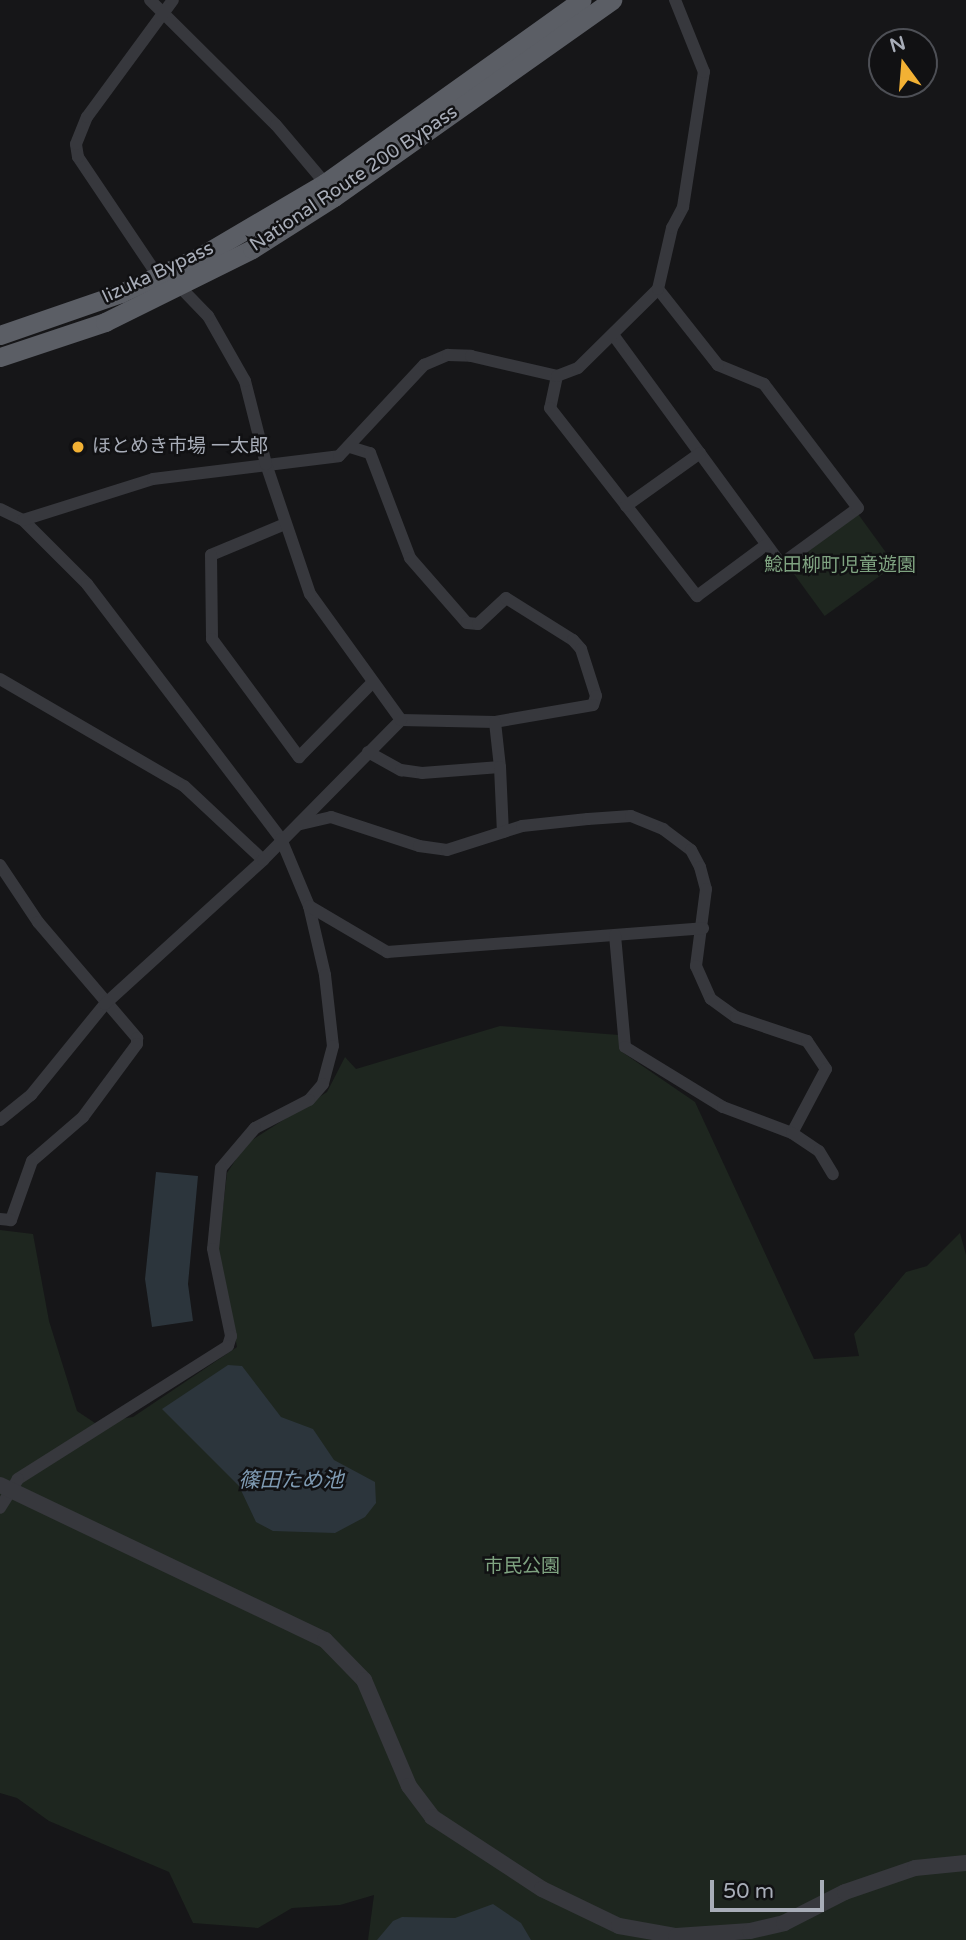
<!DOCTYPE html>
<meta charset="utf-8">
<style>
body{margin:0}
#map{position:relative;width:966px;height:1940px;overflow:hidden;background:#161618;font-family:"Varela Round","Noto Sans JP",sans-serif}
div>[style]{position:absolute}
.green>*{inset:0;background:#1e261f;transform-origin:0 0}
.water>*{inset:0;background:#2c353c}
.minor>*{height:12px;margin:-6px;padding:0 6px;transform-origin:6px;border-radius:6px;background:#37383d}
.tertiary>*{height:16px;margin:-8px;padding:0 8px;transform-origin:8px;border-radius:8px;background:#37383d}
.trunk>*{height:19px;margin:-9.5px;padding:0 9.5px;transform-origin:9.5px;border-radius:9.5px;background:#5b5e65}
.dots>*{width:19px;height:19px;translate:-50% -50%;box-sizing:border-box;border:4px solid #111113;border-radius:50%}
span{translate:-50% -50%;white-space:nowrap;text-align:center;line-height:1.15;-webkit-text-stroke:5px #111113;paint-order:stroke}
.street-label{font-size:19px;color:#a8adb8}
.poi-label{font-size:19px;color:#a8adb8}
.left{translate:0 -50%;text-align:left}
.park-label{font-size:19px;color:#7fa381}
.water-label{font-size:21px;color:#7f9bb3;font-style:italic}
.north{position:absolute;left:868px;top:28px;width:70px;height:70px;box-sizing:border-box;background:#111113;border:2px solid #4d4f55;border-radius:50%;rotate:344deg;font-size:19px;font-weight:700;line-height:28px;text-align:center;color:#a8adb8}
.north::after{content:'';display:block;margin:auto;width:24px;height:32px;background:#f2b134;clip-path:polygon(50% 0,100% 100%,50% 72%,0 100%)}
.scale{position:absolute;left:710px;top:1880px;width:114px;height:32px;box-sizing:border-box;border:4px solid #a8adb8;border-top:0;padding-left:9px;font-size:21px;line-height:24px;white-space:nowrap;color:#a8adb8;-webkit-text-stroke:5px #111113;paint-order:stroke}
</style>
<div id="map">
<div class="green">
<i style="left:858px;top:514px;width:63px;height:87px;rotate:54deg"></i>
<i style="clip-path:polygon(500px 1026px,619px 1035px,622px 1052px,695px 1102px,814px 1359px,859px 1356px,854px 1334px,906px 1272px,927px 1266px,960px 1233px,966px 1255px,966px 1940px,368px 1940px,374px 1895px,340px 1905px,292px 1908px,258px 1928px,193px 1923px,169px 1872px,49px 1821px,17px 1798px,0 1793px,0 1230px,33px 1234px,49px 1321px,77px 1411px,95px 1423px,133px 1417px,237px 1347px,218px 1250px,227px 1173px,246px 1144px,327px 1092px,345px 1057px,356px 1069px)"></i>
</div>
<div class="water">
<i style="clip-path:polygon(156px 1172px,198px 1176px,188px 1284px,193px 1321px,152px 1327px,145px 1279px)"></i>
<i style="clip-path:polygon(228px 1365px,242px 1366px,281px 1417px,313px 1429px,334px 1460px,375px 1482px,376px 1503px,365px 1517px,335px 1533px,273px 1531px,256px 1522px,239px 1486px,162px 1409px)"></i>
<i style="clip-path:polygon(493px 1904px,521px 1923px,531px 1940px,377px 1940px,393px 1921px,402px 1917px,455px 1918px)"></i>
</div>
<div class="minor">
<i style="left:150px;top:0;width:177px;rotate:44.8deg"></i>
<i style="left:276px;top:125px;width:76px;rotate:49.8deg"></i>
<i style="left:160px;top:279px;width:147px;rotate:-123.9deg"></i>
<i style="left:78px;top:157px;width:13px;rotate:-99deg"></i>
<i style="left:76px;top:144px;width:29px;rotate:-68deg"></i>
<i style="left:87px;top:117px;width:145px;rotate:-53.7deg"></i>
<i style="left:614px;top:336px;width:283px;rotate:53.8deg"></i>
<i style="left:781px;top:564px;width:95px;rotate:-36deg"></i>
<i style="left:858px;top:508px;width:156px;rotate:-127.2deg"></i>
<i style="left:764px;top:384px;width:50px;rotate:-157.6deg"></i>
<i style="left:718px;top:365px;width:97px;rotate:-128.3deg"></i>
<i style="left:557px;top:376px;width:33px;rotate:102deg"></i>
<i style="left:550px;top:408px;width:239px;rotate:52deg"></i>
<i style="left:697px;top:596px;width:86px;rotate:-36.5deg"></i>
<i style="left:350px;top:447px;width:21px;rotate:17deg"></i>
<i style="left:370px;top:453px;width:112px;rotate:69.1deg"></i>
<i style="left:410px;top:558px;width:86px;rotate:48.8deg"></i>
<i style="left:467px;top:623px;width:11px;rotate:5deg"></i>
<i style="left:478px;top:624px;width:38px;rotate:-43deg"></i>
<i style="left:506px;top:598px;width:79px;rotate:32.1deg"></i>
<i style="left:573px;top:640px;width:12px;rotate:48deg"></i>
<i style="left:581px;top:649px;width:49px;rotate:72.3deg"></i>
<i style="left:596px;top:696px;width:9px;rotate:108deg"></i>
<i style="left:593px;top:705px;width:99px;rotate:170.2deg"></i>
<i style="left:495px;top:722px;width:94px;rotate:-178.8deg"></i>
<i style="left:626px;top:506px;width:91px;rotate:-35.6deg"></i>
<i style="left:0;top:509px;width:25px;rotate:26deg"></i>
<i style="left:23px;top:520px;width:91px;rotate:45deg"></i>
<i style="left:87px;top:584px;width:320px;rotate:52.7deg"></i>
<i style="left:281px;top:839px;width:73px;rotate:67.3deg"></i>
<i style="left:309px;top:906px;width:71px;rotate:76.9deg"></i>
<i style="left:325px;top:975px;width:71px;rotate:83.6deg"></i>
<i style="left:333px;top:1046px;width:39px;rotate:105deg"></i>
<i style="left:323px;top:1084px;width:21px;rotate:131deg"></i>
<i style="left:309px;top:1100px;width:61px;rotate:152.6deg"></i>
<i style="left:255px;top:1128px;width:52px;rotate:130.4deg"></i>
<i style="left:221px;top:1168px;width:81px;rotate:95.6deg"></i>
<i style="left:213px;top:1249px;width:89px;rotate:78.3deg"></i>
<i style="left:231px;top:1336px;width:10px;rotate:107deg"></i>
<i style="left:228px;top:1346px;width:249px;rotate:147.7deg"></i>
<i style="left:18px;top:1479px;width:34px;rotate:122deg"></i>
<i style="left:23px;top:520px;width:136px;rotate:-17.5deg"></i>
<i style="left:153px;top:479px;width:187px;rotate:-7deg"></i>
<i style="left:339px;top:456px;width:125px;rotate:-47deg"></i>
<i style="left:424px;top:365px;width:26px;rotate:-23deg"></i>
<i style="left:448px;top:355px;width:23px;rotate:2deg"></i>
<i style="left:471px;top:356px;width:88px;rotate:13.1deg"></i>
<i style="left:557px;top:376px;width:22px;rotate:-21deg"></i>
<i style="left:578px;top:368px;width:112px;rotate:-44.6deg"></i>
<i style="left:658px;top:289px;width:63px;rotate:-77.1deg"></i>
<i style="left:672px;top:228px;width:24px;rotate:-62deg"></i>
<i style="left:683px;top:207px;width:137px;rotate:-81.2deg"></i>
<i style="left:704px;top:72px;width:78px;rotate:-111.9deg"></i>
<i style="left:285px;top:524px;width:80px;rotate:157.3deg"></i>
<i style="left:211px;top:555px;width:84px;rotate:89.3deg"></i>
<i style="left:212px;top:639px;width:147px;rotate:53.6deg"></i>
<i style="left:299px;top:757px;width:105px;rotate:-45.4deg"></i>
<i style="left:0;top:679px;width:213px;rotate:30.2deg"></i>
<i style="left:184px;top:786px;width:108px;rotate:43.1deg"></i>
<i style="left:495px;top:722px;width:45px;rotate:83.7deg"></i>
<i style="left:368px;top:752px;width:38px;rotate:29deg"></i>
<i style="left:401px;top:770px;width:21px;rotate:8deg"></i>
<i style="left:422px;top:773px;width:78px;rotate:-4.4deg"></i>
<i style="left:500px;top:767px;width:65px;rotate:87.4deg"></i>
<i style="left:301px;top:824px;width:31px;rotate:-13deg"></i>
<i style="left:331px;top:817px;width:93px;rotate:18.2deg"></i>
<i style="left:419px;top:846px;width:28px;rotate:8deg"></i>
<i style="left:447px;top:850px;width:79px;rotate:-17.7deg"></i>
<i style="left:522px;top:826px;width:66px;rotate:-6.1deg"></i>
<i style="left:588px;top:819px;width:43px;rotate:-4deg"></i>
<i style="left:631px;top:816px;width:35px;rotate:22deg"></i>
<i style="left:663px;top:829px;width:35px;rotate:37deg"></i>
<i style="left:691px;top:850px;width:19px;rotate:62deg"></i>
<i style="left:700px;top:867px;width:23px;rotate:75deg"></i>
<i style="left:706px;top:889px;width:78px;rotate:97.4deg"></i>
<i style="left:696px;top:966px;width:36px;rotate:66deg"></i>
<i style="left:711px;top:999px;width:31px;rotate:36deg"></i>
<i style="left:736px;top:1017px;width:75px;rotate:18.7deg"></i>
<i style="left:807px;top:1041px;width:34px;rotate:56deg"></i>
<i style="left:826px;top:1069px;width:72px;rotate:118deg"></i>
<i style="left:0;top:865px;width:69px;rotate:56.3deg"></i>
<i style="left:38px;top:922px;width:153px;rotate:49.5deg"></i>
<i style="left:137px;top:1038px;width:6px;rotate:90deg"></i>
<i style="left:137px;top:1044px;width:91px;rotate:126.5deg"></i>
<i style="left:83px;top:1117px;width:67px;rotate:139.2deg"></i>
<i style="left:32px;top:1161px;width:63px;rotate:109.6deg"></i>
<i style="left:11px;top:1220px;width:11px;rotate:-175deg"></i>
<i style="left:309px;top:906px;width:91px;rotate:30.5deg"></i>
<i style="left:387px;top:952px;width:317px;rotate:-4.3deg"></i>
<i style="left:615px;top:935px;width:112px;rotate:84.9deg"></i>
<i style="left:625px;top:1047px;width:115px;rotate:31.5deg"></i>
<i style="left:723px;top:1107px;width:74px;rotate:20.6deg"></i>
<i style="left:792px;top:1133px;width:32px;rotate:34deg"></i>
<i style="left:819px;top:1151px;width:27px;rotate:59deg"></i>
<i style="left:0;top:1120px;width:40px;rotate:-39deg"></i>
<i style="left:31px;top:1095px;width:117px;rotate:-50.9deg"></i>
<i style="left:105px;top:1004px;width:214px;rotate:-42.3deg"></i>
<i style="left:263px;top:860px;width:197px;rotate:-45.4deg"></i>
<i style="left:401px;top:720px;width:155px;rotate:-125.8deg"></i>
<i style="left:310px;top:594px;width:137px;rotate:-108.7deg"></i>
<i style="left:266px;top:464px;width:86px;rotate:-104.2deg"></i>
<i style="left:245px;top:381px;width:75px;rotate:-119.6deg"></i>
<i style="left:208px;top:316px;width:45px;rotate:-134.1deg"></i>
</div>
<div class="tertiary">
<i style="left:0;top:1485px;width:360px;rotate:25.5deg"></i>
<i style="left:325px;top:1640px;width:56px;rotate:45.7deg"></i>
<i style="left:364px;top:1680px;width:115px;rotate:67deg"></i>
<i style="left:409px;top:1786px;width:39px;rotate:53deg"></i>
<i style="left:432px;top:1817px;width:131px;rotate:33.2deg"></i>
<i style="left:542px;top:1889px;width:85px;rotate:25.7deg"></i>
<i style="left:619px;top:1926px;width:58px;rotate:10deg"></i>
<i style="left:676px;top:1936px;width:74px;rotate:-3.9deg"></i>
<i style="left:750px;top:1931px;width:35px;rotate:-13deg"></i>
<i style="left:784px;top:1923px;width:68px;rotate:-26.9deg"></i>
<i style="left:845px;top:1892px;width:74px;rotate:-18.9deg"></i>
<i style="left:915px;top:1868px;width:51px;rotate:-5.6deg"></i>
</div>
<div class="trunk">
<i style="left:0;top:335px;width:128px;rotate:-19.1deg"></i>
<i style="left:121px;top:293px;width:88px;rotate:-24.8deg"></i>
<i style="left:201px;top:256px;width:144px;rotate:-30.5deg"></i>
<i style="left:325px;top:183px;width:315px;rotate:-35.5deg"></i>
<i style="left:0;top:357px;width:111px;rotate:-18.4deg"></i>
<i style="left:105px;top:322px;width:164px;rotate:-26.4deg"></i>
<i style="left:252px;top:249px;width:97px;rotate:-32.4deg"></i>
<i style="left:334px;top:197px;width:341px;rotate:-35.3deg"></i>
</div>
<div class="dots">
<i style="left:78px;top:447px;background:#f2b134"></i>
</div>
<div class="street-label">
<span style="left:354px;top:179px;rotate:-34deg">National Route 200 Bypass</span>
<span style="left:158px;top:273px;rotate:-25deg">Iizuka Bypass</span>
</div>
<div class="poi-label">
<span class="left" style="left:92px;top:447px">ほとめき市場 一太郎</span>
</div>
<div class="park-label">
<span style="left:840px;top:566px">鯰田柳町児童遊園</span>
<span style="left:522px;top:1567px">市民公園</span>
</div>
<div class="water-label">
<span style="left:291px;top:1481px">篠田ため池</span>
</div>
<div class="north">N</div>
<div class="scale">50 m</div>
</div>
